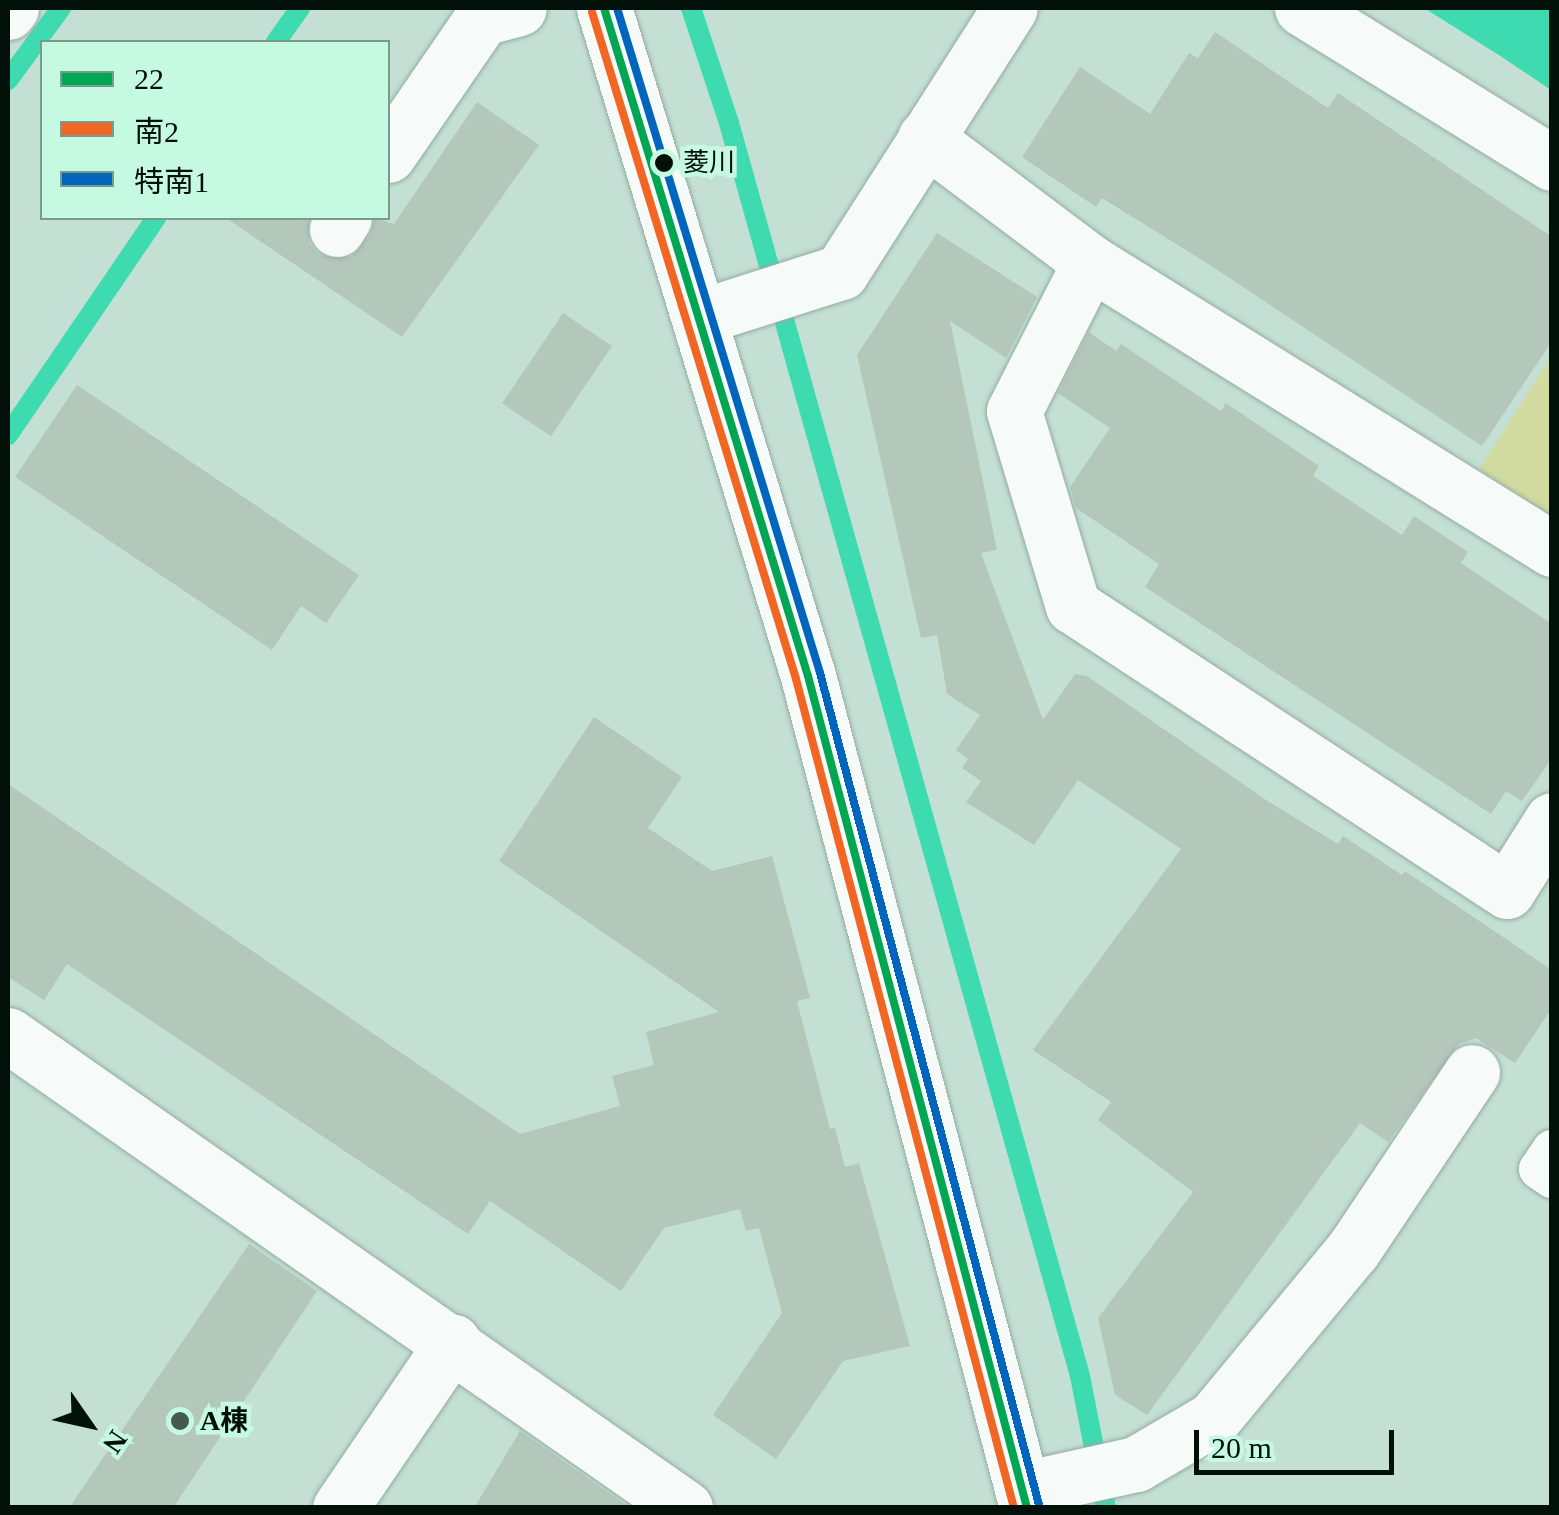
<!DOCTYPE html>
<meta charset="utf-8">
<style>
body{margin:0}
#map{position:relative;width:1559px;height:1515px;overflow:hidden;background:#c4e0d4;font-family:"Times New Roman","Noto Sans JP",serif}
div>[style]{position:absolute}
.green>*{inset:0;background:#d1da9f}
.water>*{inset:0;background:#3edbb1}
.stream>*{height:20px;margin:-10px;padding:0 10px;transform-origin:10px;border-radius:10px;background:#3edbb1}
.building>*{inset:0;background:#b3c7bb;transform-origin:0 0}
.roads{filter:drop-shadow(0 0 2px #95aba2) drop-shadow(0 0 2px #95aba2)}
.lane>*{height:40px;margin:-20px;padding:0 20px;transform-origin:20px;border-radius:20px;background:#f6faf9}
.street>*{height:55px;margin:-27.5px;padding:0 27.5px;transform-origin:27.5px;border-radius:27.5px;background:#f6faf9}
.secondary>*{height:55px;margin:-27.5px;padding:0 27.5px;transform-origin:27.5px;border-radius:27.5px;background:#f6faf9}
.bus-1>*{height:8px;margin:-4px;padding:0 4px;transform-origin:4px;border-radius:4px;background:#00a651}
.bus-2>*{height:8px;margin:-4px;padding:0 4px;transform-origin:4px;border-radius:4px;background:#f26522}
.bus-3>*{height:8px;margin:-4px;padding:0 4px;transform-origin:4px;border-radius:4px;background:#0065bd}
.dots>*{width:28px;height:28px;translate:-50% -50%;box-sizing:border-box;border:5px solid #c6f9e2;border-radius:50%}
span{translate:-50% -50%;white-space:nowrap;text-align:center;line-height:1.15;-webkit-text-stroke:9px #c6f9e2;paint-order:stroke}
.bus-label{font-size:26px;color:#01110a}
.left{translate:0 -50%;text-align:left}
.poi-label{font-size:28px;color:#01110a;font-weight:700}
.frame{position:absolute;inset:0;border:10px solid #01110a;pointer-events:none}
.legend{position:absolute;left:40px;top:40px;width:350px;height:180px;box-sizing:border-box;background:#c6f9e2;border:2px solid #779c8c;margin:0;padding:12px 18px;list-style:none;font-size:30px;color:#01110a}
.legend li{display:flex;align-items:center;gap:20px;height:50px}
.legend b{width:50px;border:2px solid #779c8c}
.north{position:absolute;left:40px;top:1375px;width:100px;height:100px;-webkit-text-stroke:8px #c6f9e2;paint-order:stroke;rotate:124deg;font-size:28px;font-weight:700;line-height:40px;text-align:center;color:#01110a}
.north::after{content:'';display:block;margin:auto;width:35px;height:45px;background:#01110a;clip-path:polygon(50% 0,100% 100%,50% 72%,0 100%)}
.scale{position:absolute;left:1194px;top:1430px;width:200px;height:45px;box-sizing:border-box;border:5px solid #01110a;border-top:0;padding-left:12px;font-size:30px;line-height:35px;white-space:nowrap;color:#01110a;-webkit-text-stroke:8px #c6f9e2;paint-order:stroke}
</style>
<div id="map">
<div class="green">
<i style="clip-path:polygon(1551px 357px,1551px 517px,1479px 469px)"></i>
</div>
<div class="water">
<i style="clip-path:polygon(1424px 8px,1551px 8px,1551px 90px,1502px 57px)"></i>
</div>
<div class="stream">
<i style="left:691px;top:8px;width:121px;rotate:71.7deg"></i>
<i style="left:729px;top:123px;width:1301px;rotate:74.35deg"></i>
<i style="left:1080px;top:1376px;width:135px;rotate:78.9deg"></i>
<i style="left:276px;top:42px;width:42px;rotate:-54.8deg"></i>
<i style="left:8px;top:80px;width:89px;rotate:-53.6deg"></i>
<i style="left:8px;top:435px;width:263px;rotate:-55.7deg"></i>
</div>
<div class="building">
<i style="clip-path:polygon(1215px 32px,1328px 108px,1338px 93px,1552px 237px,1552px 341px,1482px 446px,1210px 265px,1102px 198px,1096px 207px,1022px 157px,1080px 67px,1150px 114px,1189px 53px,1198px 58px)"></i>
<i style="clip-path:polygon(477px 102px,539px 145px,402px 337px,226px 218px,309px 218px,309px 243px,319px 255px,351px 257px,370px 235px,375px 218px,394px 224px)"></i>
<i style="clip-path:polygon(937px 233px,1037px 297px,1006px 358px,950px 321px,997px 550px,981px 553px,1043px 720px,1075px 674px,1087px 676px,1269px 802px,1338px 844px,1343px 836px,1402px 875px,1405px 871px,1552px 970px,1552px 1008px,1515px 1063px,1476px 1038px,1459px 1044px,1388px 1142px,1360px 1123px,1147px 1415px,1115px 1395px,1098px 1318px,1193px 1192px,1098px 1120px,1111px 1102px,1033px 1050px,1181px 849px,1078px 780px,1034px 845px,966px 802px,981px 781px,962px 768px,968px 759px,956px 750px,980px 715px,947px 694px,937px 635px,921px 638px,857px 355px)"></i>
<i style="left:563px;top:313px;width:59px;height:109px;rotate:34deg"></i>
<i style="clip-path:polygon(1089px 332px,1116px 351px,1121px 344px,1221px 411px,1226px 403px,1319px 466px,1313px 476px,1402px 535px,1414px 516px,1468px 552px,1461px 563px,1552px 624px,1552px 758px,1522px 801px,1506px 791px,1491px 814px,1145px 587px,1159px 564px,1076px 508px,1070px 487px,1110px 428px,1058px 393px)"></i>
<i style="clip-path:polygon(77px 385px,359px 575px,326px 623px,301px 606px,272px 650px,15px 477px)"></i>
<i style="clip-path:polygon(594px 717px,682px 777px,648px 828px,712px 871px,772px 856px,810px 998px,797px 1001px,830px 1129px,835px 1128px,845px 1167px,859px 1163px,910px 1346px,843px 1361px,776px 1459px,713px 1415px,782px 1313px,759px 1228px,746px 1231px,740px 1209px,664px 1228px,621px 1291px,490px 1201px,468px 1234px,67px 964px,44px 1000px,8px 977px,8px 784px,520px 1134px,620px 1106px,612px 1076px,654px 1065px,646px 1032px,719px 1012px,499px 861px)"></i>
<i style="clip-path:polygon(249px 1244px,317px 1291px,173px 1508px,69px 1508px)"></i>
<i style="clip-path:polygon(520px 1431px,630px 1508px,474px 1508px)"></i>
</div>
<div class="roads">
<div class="lane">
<i style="left:1552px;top:1150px;width:23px;rotate:124deg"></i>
<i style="left:1539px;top:1169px;width:16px;rotate:35deg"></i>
</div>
<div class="street">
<i style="left:1302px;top:8px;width:294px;rotate:31.8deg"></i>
<i style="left:925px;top:138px;width:206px;rotate:36.9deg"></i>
<i style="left:1090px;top:262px;width:544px;rotate:31.85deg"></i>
<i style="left:388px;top:155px;width:166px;rotate:-55.5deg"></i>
<i style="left:482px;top:18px;width:38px;rotate:-15deg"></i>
<i style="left:337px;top:229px;width:13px;rotate:-58deg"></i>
<i style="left:1090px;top:262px;width:167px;rotate:117deg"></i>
<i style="left:1014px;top:411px;width:204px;rotate:73.2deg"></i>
<i style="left:1073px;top:606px;width:519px;rotate:33.29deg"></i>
<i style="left:1507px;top:891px;width:84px;rotate:-57.6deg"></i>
<i style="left:703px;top:316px;width:145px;rotate:-17.7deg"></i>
<i style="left:841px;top:272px;width:313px;rotate:-57.4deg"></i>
<i style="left:8px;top:1035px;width:826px;rotate:34.94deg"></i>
<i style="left:1023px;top:1489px;width:116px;rotate:-12.5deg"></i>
<i style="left:1136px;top:1464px;width:89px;rotate:-30.3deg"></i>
<i style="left:1213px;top:1419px;width:219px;rotate:-50.4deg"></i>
<i style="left:1353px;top:1250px;width:214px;rotate:-56.2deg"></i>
<i style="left:340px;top:1508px;width:201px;rotate:-55.8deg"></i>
</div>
<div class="secondary">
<i style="left:604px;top:8px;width:698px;rotate:73.02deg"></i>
<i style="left:808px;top:676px;width:860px;rotate:75.25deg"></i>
<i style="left:8px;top:12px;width:5px;rotate:-53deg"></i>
</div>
</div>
<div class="bus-1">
<i style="left:604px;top:8px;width:698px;rotate:73.02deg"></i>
<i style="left:808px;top:676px;width:860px;rotate:75.25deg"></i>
</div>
<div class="bus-2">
<i style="left:592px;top:12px;width:697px;rotate:72.99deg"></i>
<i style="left:796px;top:679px;width:857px;rotate:75.27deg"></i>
</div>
<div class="bus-3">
<i style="left:617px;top:8px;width:695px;rotate:73.02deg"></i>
<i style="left:820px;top:673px;width:860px;rotate:75.25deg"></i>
</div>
<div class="dots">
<i style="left:664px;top:163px;background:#01110a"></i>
<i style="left:180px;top:1421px;background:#455951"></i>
</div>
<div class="bus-label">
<span class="left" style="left:683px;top:163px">菱川</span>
</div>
<div class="poi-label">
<span class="left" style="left:200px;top:1421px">A棟</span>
</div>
<div class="frame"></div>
<ul class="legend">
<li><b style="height:12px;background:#00a651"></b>22</li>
<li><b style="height:12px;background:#f26522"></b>南2</li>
<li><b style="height:12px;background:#0065bd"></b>特南1</li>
</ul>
<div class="north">N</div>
<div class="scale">20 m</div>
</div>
